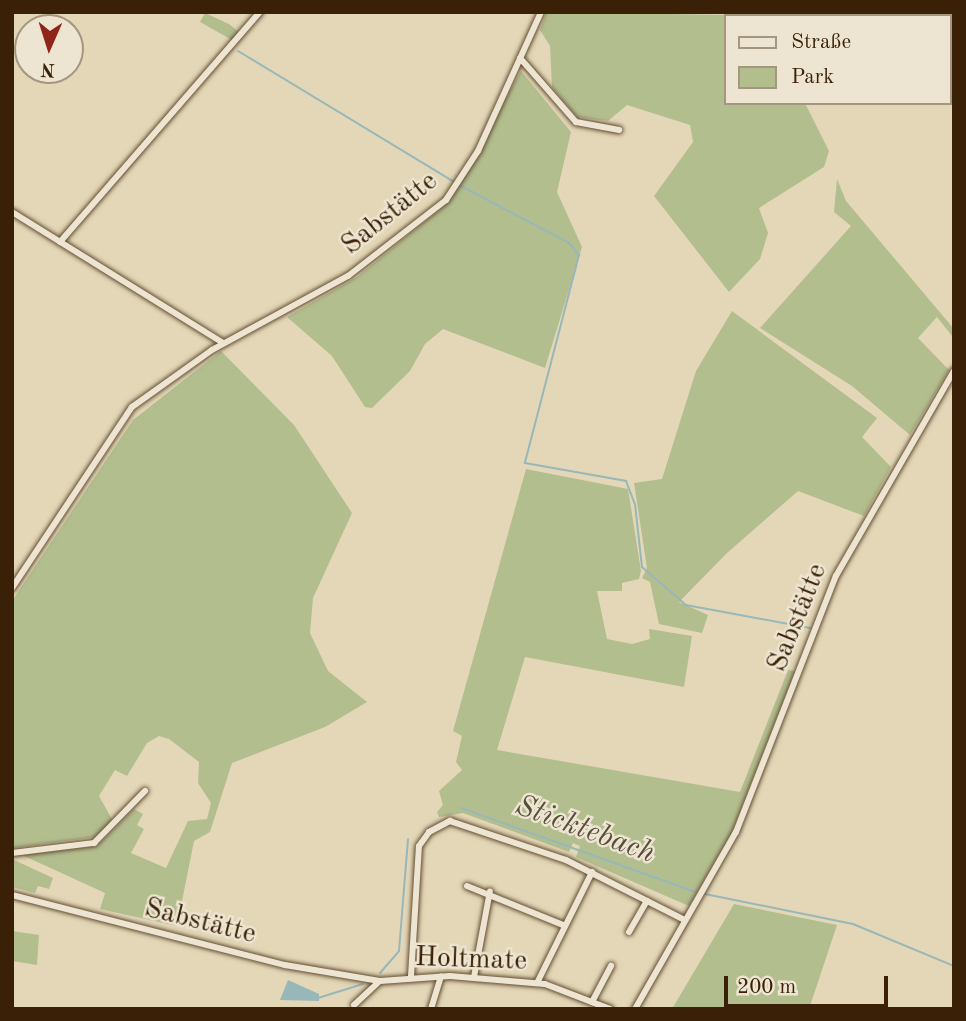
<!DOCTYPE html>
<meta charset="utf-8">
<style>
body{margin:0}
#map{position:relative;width:966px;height:1021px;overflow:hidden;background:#e3d7b8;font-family:"Old Standard TT",serif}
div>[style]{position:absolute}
.green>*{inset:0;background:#b3be8f}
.water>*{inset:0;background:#98b7b8}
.stream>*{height:2px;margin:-1px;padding:0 1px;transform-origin:1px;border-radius:1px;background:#98b7b8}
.roads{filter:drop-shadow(0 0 2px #644e32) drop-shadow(0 0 2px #644e32)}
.street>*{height:6px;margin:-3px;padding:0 3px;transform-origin:3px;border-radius:3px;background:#ede5d1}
span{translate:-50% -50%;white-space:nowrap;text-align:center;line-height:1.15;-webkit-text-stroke:5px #ede5d1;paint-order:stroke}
.street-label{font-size:28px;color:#3a2006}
.water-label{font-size:30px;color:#564d3b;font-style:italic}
.frame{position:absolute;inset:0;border:14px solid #3a2006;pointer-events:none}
.legend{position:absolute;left:724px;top:14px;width:228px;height:91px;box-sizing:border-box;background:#ede5d1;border:2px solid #a59680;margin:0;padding:9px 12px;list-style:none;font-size:21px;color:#3a2006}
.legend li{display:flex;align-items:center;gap:14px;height:35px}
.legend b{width:35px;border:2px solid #a59680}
.north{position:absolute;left:14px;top:14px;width:70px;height:70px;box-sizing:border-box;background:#ede5d1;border:2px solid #a59680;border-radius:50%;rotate:183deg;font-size:19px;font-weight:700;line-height:28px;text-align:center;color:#3a2006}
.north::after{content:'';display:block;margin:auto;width:24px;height:32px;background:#8f2418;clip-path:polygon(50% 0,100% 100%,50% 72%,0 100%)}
.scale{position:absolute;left:724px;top:976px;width:164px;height:32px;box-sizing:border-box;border:4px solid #3a2006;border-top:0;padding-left:9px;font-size:21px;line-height:24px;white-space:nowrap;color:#3a2006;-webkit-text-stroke:5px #ede5d1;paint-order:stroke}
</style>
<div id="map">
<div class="green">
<i style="clip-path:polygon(547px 12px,789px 16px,726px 16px,726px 103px,805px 103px,829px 151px,824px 167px,759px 208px,768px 233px,760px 259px,729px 292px,654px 196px,693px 142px,690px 125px,627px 105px,608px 121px,577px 117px,552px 87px,550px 46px,540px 30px)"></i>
<i style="clip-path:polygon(205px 13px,229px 24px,239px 32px,232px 40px,200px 22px)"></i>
<i style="clip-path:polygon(521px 71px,571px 132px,557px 192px,582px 247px,545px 368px,443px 329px,425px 344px,410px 371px,372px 408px,365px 407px,332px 356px,287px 317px,357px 277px,449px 202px)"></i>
<i style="clip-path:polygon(837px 179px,846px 201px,954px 329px,952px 336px,937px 317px,918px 338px,949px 370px,910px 435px,852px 386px,760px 328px,851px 226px,834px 212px)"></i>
<i style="clip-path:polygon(732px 311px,877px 418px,862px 437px,891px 467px,864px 516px,798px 491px,727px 553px,679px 602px,708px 615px,702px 633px,659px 624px,650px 582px,642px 578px,647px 568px,634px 483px,662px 479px,696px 371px)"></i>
<i style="clip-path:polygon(221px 351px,294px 425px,352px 513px,313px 598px,310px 633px,328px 671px,367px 702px,325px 727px,232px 763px,210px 832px,194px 841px,177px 926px,100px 909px,105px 893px,22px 855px,97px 846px,134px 809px,143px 814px,137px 825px,144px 829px,131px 853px,166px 868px,188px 821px,207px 819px,211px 803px,198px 783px,199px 762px,169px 739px,159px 736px,147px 743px,127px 776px,115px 770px,99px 796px,113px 821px,96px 837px,12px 848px,12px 601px,133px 420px)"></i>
<i style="clip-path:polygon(526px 469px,628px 489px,641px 571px,639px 579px,622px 583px,622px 591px,597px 591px,607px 639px,632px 644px,650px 639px,649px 629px,692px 636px,684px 687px,525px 657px,497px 750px,740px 792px,788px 670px,795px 671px,732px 832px,689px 906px,576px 857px,580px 846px,573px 843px,569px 852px,463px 813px,439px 817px,437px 812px,443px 805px,439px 791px,462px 770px,456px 762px,462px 736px,453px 731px)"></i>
<i style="clip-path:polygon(12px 859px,53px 878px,49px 889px,38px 886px,35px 893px,12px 887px)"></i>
<i style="clip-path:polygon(734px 904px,837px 925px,809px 1009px,672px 1009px)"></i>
<i style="clip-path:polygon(12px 931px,39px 935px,37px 965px,12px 961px)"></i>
</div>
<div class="water">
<i style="clip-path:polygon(288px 980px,319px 994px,319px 1001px,280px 1000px)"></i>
</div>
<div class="stream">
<i style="left:238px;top:51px;width:255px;rotate:31.2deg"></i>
<i style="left:461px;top:186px;width:122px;rotate:27.8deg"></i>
<i style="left:569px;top:243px;width:16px;rotate:50deg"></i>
<i style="left:579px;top:255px;width:215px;rotate:104.6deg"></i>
<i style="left:525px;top:463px;width:103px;rotate:10.1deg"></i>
<i style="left:626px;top:481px;width:25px;rotate:69deg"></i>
<i style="left:635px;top:504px;width:63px;rotate:83.7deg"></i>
<i style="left:642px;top:567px;width:58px;rotate:40.8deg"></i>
<i style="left:686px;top:605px;width:126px;rotate:10.5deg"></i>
<i style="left:461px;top:808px;width:249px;rotate:19.7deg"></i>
<i style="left:705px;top:894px;width:151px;rotate:11.5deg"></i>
<i style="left:853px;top:924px;width:109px;rotate:22.6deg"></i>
<i style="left:380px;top:973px;width:29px;rotate:-49deg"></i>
<i style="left:399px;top:951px;width:112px;rotate:-85.4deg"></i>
<i style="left:318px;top:998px;width:47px;rotate:-17.3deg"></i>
</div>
<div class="roads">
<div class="street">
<i style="left:802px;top:12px;width:6px;rotate:39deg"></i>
<i style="left:950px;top:26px;width:10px;rotate:-66deg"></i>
<i style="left:520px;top:58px;width:85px;rotate:48.8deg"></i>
<i style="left:576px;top:122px;width:44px;rotate:10.5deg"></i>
<i style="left:950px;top:75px;width:4px;rotate:14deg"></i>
<i style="left:12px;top:212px;width:248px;rotate:31.8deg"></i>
<i style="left:60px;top:242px;width:305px;rotate:-49deg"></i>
<i style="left:12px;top:588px;width:217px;rotate:-56.5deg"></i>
<i style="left:132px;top:407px;width:98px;rotate:-35.5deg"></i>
<i style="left:212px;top:350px;width:155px;rotate:-28.6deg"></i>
<i style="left:348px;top:276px;width:124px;rotate:-37.8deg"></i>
<i style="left:446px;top:200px;width:59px;rotate:-56.9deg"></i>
<i style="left:478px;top:151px;width:153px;rotate:-65.6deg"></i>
<i style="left:12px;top:853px;width:83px;rotate:-7deg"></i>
<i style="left:94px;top:843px;width:73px;rotate:-45.6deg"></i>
<i style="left:467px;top:886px;width:104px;rotate:22.1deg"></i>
<i style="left:12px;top:895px;width:282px;rotate:14.4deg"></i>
<i style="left:285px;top:965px;width:96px;rotate:9.6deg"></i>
<i style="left:629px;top:932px;width:36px;rotate:-60deg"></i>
<i style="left:411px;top:976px;width:130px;rotate:-86.5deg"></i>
<i style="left:419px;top:846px;width:17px;rotate:-54deg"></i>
<i style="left:429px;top:832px;width:24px;rotate:-28deg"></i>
<i style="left:450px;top:821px;width:122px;rotate:18.6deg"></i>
<i style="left:566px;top:860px;width:133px;rotate:26.8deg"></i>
<i style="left:474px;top:977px;width:87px;rotate:-79.5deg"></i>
<i style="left:537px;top:983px;width:124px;rotate:-63.6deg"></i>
<i style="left:592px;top:1002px;width:41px;rotate:-62.2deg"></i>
<i style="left:354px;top:1005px;width:35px;rotate:-43deg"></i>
<i style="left:380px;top:981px;width:70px;rotate:-4.1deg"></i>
<i style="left:450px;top:976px;width:95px;rotate:4.8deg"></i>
<i style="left:545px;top:984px;width:70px;rotate:21deg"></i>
<i style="left:431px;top:1009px;width:34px;rotate:-73deg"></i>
<i style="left:635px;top:1009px;width:204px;rotate:-60.3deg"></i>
<i style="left:736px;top:832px;width:275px;rotate:-68.7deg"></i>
<i style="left:836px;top:576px;width:237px;rotate:-60.1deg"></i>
</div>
</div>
<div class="street-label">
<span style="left:390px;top:214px;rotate:-39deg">Sabstätte</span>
<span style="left:798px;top:618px;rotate:-68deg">Sabstätte</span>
<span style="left:200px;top:922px;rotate:14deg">Sabstätte</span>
<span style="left:471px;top:960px;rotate:2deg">Holtmate</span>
</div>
<div class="water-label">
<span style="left:585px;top:830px;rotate:20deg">Sticktebach</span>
</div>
<div class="frame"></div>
<ul class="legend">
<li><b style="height:9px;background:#ede5d1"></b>Straße</li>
<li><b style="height:19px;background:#b3be8f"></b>Park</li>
</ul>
<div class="north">N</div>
<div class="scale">200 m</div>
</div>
